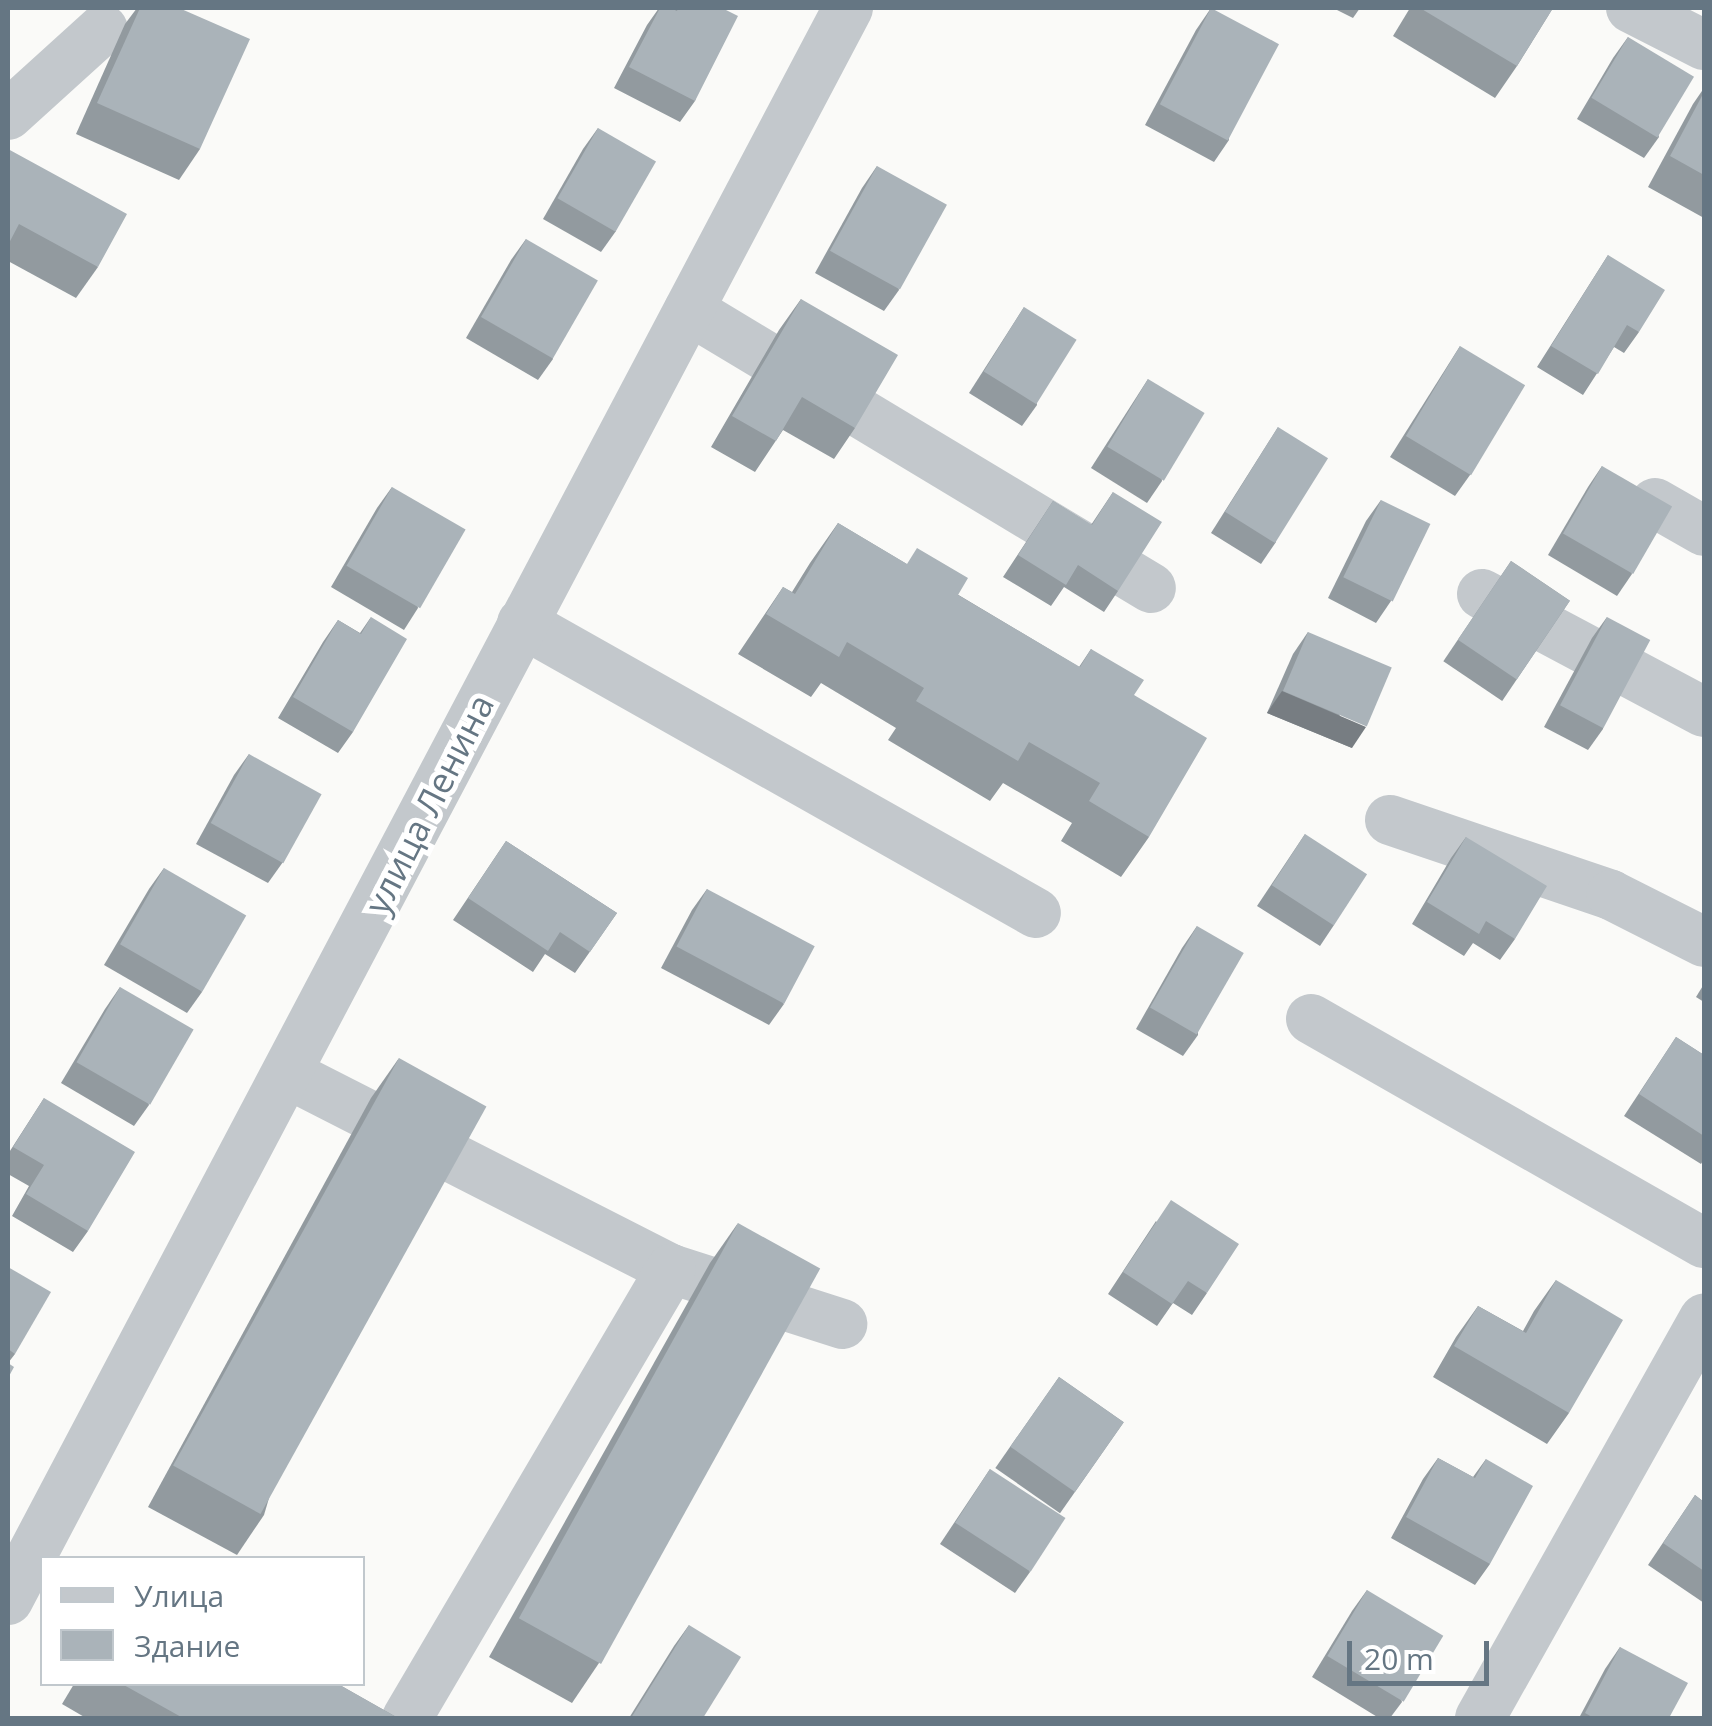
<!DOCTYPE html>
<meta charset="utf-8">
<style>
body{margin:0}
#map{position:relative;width:1712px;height:1726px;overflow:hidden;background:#fafaf8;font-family:"Open Sans",sans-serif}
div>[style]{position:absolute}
.minor>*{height:50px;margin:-25px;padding:0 25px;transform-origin:25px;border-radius:25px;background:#c3c8cc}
.wall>*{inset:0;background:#929a9f;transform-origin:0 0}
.shaded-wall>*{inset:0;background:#777d82}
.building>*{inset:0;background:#aab3b9;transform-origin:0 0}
span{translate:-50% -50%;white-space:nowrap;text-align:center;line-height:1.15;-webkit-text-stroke:10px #fff;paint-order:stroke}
.street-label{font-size:35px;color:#657683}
.frame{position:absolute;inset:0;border:10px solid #657683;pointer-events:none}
.legend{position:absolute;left:40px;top:1556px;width:325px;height:130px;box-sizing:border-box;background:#fff;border:2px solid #c1c8cd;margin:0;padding:12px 18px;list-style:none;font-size:30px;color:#657683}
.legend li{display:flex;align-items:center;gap:20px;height:50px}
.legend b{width:50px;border:2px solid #c1c8cd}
.scale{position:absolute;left:1347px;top:1641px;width:142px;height:45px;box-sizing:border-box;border:5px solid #657683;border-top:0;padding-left:12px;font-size:30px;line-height:35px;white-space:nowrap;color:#657683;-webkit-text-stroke:8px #fff;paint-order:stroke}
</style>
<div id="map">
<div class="minor">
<i style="left:1631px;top:8px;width:82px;rotate:26.9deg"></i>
<i style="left:8px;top:115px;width:128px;rotate:-42.2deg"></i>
<i style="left:689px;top:310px;width:539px;rotate:31.04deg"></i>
<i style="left:1655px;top:503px;width:56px;rotate:29.7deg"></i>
<i style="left:1482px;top:594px;width:251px;rotate:28deg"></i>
<i style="left:522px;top:623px;width:590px;rotate:29.43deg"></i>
<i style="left:1390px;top:820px;width:233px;rotate:18.7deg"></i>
<i style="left:1611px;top:895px;width:104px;rotate:26.8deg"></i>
<i style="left:1311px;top:1019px;width:452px;rotate:29.7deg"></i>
<i style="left:290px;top:1075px;width:428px;rotate:27deg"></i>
<i style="left:671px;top:1269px;width:180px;rotate:17.8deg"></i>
<i style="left:8px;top:1600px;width:1800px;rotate:-62.18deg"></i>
<i style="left:407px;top:1718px;width:521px;rotate:-59.55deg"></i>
<i style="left:1480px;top:1718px;width:458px;rotate:-60.7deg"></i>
</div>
<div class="wall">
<i style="clip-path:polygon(137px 8px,179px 8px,200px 149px,179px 180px,76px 134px,125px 24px)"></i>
<i style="clip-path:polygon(659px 8px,674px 9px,675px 8px,722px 8px,695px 101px,680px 122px,614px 88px,647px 25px)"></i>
<i style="clip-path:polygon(1211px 8px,1229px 140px,1214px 162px,1145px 125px,1196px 30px)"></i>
<i style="clip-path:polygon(1333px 8px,1360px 8px,1353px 18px)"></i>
<i style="clip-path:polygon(1410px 8px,1553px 8px,1517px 66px,1495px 98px,1393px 36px)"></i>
<i style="clip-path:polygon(1628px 37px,1659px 137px,1644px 158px,1577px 119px,1613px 58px)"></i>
<i style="clip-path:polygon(1704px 88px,1704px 218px,1648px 187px,1693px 104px)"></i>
<i style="clip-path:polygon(598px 128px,616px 231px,601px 252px,543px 219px,583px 149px)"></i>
<i style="clip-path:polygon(8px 149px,98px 267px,76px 298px,8px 261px)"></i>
<i style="clip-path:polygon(877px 166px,899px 290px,884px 311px,815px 273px,862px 188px)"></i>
<i style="clip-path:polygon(526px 239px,553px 359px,538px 380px,466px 338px,511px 260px)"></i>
<i style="clip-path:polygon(1608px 255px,1639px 332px,1624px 353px,1614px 347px,1583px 395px,1537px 367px)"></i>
<i style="clip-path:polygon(801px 299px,855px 428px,834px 459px,783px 430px,755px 472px,711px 447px,779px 330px)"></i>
<i style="clip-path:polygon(1024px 307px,1037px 405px,1022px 426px,969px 393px)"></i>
<i style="clip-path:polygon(1460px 346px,1470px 475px,1455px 496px,1390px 457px)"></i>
<i style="clip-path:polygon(1148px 379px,1162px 481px,1147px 503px,1091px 468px)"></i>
<i style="clip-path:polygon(1278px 427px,1276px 542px,1261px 564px,1211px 533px)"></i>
<i style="clip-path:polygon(1602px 466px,1632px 574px,1617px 596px,1548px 555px,1588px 487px)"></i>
<i style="clip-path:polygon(392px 487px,418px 608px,404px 630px,331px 587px,377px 508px)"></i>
<i style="clip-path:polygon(1113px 492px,1118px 591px,1104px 612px,1064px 587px,1051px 606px,1003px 577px,1053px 501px,1091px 525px)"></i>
<i style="clip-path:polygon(1381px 500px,1391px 601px,1376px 623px,1328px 598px,1366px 521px)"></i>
<i style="clip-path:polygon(838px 523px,1079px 667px,1091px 649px,1134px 695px,1149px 837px,1121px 877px,1061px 841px,1072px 823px,1003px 783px,990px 801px,888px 740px,896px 728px,821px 683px,811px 697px,738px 654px,783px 587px,792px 592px,810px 563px)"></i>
<i style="left:1511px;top:561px;width:71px;height:121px;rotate:34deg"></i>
<i style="clip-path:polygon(371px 617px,353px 732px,338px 753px,278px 718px,323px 642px,338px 620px,360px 633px)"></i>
<i style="clip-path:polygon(1607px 617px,1603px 729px,1588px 750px,1544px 727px,1592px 638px)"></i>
<i style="clip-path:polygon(1308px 632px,1352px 748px,1267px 713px,1293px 654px)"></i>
<i style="clip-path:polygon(249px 754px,283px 862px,268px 883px,196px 844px,234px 775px)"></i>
<i style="clip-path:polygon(1305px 834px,1334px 925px,1320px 946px,1257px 906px)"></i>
<i style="clip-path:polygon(1466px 837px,1515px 939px,1500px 960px,1473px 943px,1464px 956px,1412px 924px,1451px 858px)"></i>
<i style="clip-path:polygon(506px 841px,617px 913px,575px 973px,545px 954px,533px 972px,453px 920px)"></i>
<i style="clip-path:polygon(164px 868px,202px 992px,187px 1013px,104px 965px,149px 889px)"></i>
<i style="clip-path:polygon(707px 889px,784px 1004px,769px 1025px,661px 968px,692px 910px)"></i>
<i style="clip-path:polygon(1197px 926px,1198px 1035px,1183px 1056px,1136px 1029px,1182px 948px)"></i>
<i style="clip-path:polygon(1704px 984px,1704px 1002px,1696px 997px)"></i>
<i style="clip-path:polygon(120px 987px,149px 1105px,134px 1126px,61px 1083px,105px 1009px)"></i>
<i style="clip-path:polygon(1676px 1037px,1704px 1055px,1704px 1159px,1701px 1164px,1624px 1116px)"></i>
<i style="clip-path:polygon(399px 1058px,264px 1515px,237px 1555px,148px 1507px,371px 1098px)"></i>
<i style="clip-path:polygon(44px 1098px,88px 1231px,73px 1252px,12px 1216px,29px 1186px,8px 1174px,8px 1154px)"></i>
<i style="clip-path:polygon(1156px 1221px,1207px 1293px,1192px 1315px,1173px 1303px,1157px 1326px,1108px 1294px)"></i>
<i style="clip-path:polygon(738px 1223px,599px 1663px,572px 1703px,489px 1657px,710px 1263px)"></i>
<i style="clip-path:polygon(8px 1267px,15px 1354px,8px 1363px,8px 1378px)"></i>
<i style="clip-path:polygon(1556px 1280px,1569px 1413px,1547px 1444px,1433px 1377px,1456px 1337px,1478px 1306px,1523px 1331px,1534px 1311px)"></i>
<i style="left:1059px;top:1377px;width:79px;height:111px;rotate:35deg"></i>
<i style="clip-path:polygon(1438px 1458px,1473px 1477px,1486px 1459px,1490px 1564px,1475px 1585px,1391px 1538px,1423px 1479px)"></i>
<i style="clip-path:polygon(990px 1469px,1030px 1572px,1015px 1593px,940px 1544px)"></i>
<i style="clip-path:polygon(1695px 1495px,1704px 1502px,1704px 1603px,1648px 1565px)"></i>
<i style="clip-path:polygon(1367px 1590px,1402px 1702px,1390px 1718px,1379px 1718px,1312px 1677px,1352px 1611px)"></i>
<i style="clip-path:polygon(689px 1625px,703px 1718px,629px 1718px,674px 1646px)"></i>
<i style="clip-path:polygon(1620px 1647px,1669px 1718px,1579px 1718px,1605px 1669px)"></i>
<i style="clip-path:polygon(74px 1684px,338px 1684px,398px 1718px,86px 1718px,62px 1704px)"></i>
</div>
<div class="shaded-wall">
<i style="clip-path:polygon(1282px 691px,1366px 727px,1352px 748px,1267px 713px)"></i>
</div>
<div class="building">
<i style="clip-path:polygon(140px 8px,179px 8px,250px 39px,200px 149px,97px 103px)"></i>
<i style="clip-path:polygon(660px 8px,670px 8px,677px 11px,678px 8px,722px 8px,738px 16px,695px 101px,629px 67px)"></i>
<i style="left:1211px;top:8px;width:77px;height:109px;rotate:28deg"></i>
<i style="clip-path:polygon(1420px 8px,1553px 8px,1517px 66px)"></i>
<i style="left:1628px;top:37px;width:77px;height:71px;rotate:31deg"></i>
<i style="clip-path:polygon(1704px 92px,1704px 175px,1670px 156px)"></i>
<i style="left:598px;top:128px;width:67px;height:81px;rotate:30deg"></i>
<i style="clip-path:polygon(8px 149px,127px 214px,98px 267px,19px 224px,8px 245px)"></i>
<i style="left:877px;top:166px;width:80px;height:97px;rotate:29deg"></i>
<i style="left:526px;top:239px;width:83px;height:90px;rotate:30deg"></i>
<i style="clip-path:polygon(1608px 255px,1665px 290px,1639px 332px,1627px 325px,1598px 374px,1551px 346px)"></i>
<i style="clip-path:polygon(801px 299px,898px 355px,855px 428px,802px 397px,776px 441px,732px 416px)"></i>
<i style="left:1024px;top:307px;width:62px;height:76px;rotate:32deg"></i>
<i style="left:1460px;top:346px;width:76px;height:105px;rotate:31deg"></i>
<i style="left:1148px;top:379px;width:66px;height:79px;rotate:31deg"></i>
<i style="left:1278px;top:427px;width:59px;height:100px;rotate:32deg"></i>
<i style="left:1602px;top:466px;width:81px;height:78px;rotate:30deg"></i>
<i style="left:392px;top:487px;width:85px;height:91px;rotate:30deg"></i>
<i style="clip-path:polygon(1113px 492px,1162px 522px,1118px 591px,1078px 565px,1066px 585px,1018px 555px,1053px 501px,1092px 525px)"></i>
<i style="left:1381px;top:500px;width:55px;height:86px;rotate:26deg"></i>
<i style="clip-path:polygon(838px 523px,907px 564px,917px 548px,968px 578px,958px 595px,1080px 667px,1091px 649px,1144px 680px,1134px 695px,1207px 738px,1149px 837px,1089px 801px,1100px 783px,1029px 742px,1018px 761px,916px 701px,924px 688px,847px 642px,839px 657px,766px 614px,783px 587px,795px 594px)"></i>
<i style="left:1511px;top:561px;width:71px;height:95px;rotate:34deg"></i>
<i style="clip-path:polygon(371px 617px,407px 639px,353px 732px,293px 697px,338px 620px,361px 634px)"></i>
<i style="left:1607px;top:617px;width:49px;height:100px;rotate:28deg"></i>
<i style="left:1308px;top:632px;width:91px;height:64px;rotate:23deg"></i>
<i style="left:249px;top:754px;width:83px;height:79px;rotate:29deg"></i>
<i style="left:1305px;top:834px;width:74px;height:61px;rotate:33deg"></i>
<i style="clip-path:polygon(1466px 837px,1547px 886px,1515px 939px,1486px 921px,1479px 934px,1427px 902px)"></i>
<i style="clip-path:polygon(506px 841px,617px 913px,590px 952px,560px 932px,548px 951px,468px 898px)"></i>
<i style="left:164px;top:868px;width:95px;height:88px;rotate:30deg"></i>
<i style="left:707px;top:889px;width:122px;height:65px;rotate:28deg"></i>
<i style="left:1197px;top:926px;width:54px;height:94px;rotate:30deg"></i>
<i style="left:120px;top:987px;width:85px;height:87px;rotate:30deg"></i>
<i style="clip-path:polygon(1676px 1037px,1704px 1055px,1704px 1136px,1639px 1094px)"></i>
<i style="left:399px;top:1058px;width:100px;height:466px;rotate:29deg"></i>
<i style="clip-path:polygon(44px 1098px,135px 1152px,88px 1231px,26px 1194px,44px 1165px,13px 1147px)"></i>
<i style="clip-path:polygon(1171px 1200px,1239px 1244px,1207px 1293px,1188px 1281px,1172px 1304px,1123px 1272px)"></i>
<i style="left:738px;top:1223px;width:94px;height:452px;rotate:29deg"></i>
<i style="clip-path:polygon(8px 1267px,51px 1292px,15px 1354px,8px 1349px)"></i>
<i style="clip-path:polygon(1556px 1280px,1623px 1320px,1569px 1413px,1454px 1346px,1478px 1306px,1526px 1333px)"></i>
<i style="clip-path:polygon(8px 1363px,14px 1367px,8px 1378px)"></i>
<i style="left:1059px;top:1377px;width:79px;height:85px;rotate:35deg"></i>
<i style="clip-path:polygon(1438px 1458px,1475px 1478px,1486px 1459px,1533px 1486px,1490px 1564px,1406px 1517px)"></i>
<i style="left:990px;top:1469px;width:90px;height:64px;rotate:33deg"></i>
<i style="clip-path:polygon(1695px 1495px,1704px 1502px,1704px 1571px,1663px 1543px)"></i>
<i style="left:1367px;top:1590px;width:89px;height:77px;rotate:31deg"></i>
<i style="clip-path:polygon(689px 1625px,741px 1657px,703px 1718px,631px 1718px)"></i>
<i style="clip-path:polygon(1620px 1647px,1688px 1683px,1669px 1718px,1594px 1718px,1585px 1713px)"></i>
<i style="clip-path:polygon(122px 1684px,338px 1684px,398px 1718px,183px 1718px)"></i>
</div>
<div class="street-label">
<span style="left:429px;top:804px;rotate:-63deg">улица Ленина</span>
</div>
<div class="frame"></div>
<ul class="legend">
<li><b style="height:12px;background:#c3c8cc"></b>Улица</li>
<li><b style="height:28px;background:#aab3b9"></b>Здание</li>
</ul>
<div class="scale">20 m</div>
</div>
